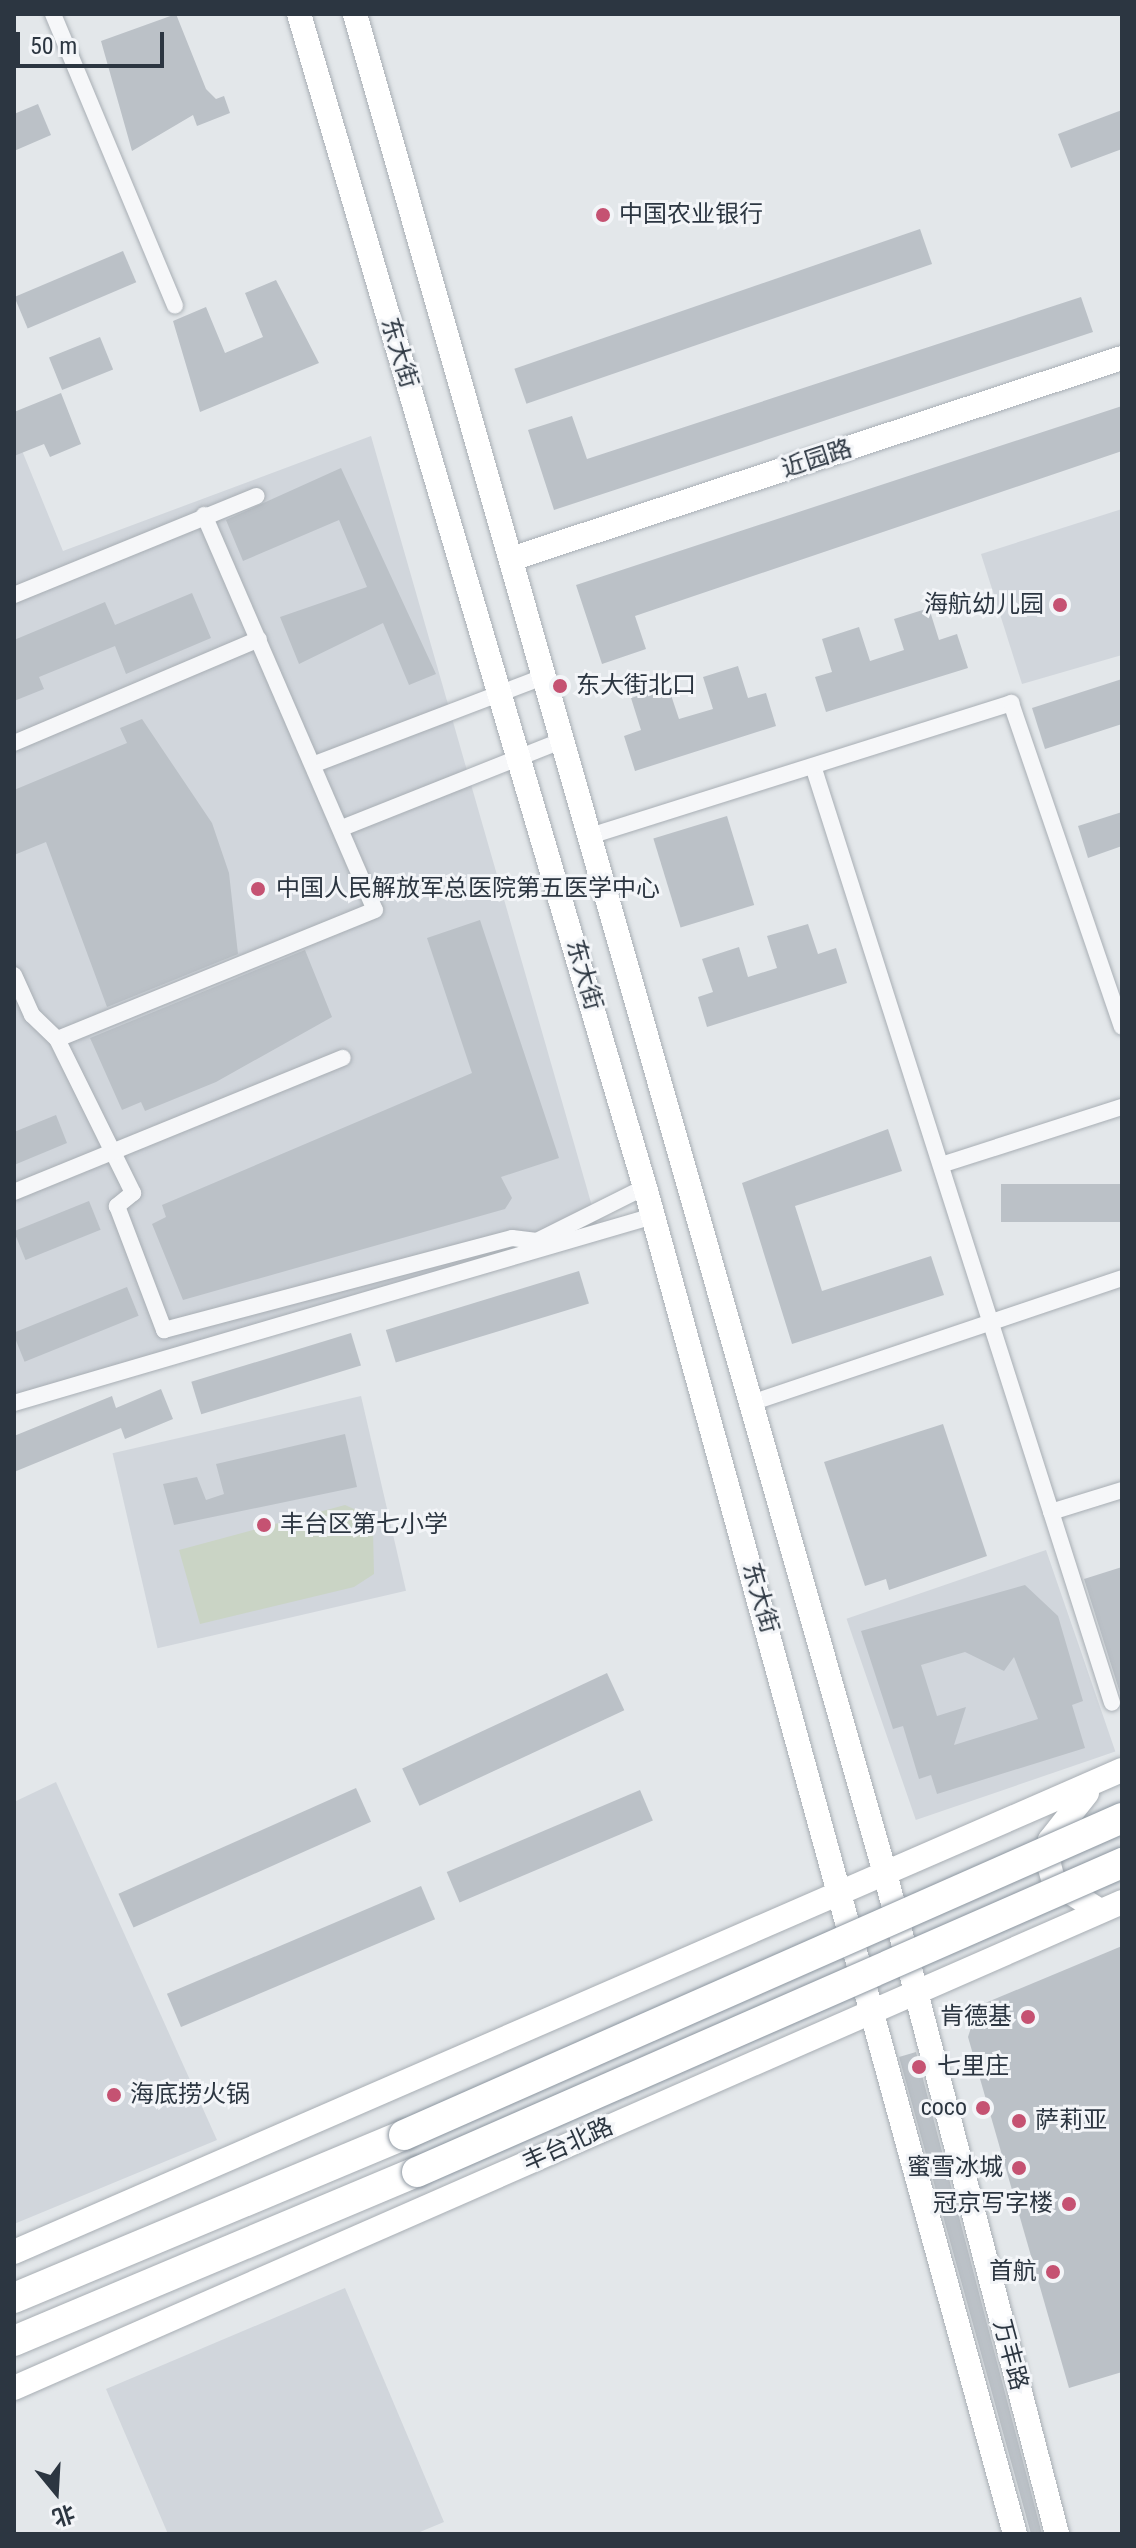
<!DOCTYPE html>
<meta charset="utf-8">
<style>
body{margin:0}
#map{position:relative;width:1136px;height:2548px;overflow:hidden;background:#e3e7ea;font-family:"Roboto Condensed","Noto Sans SC",sans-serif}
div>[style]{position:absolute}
.built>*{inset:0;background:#d1d6dc;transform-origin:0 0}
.green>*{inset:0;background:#cad4c5}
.building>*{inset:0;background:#bbc1c7;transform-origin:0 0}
.roads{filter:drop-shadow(0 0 2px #a8aeb4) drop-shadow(0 0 2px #a8aeb4)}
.street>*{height:16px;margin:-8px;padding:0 8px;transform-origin:8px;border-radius:8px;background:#f6f7f9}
.secondary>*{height:24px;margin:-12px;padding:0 12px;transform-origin:12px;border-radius:12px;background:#fff}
.highway>*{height:30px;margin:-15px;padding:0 15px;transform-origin:15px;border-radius:15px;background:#fff}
.bridges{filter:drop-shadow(0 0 2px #8c96a0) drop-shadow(0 0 2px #8c96a0)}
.highway-bridge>*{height:30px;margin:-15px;padding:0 15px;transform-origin:15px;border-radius:15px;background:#fff}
.dots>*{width:22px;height:22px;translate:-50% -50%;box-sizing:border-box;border:4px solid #f3f5f8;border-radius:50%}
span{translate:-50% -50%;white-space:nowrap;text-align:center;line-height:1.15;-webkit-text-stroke:6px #f3f5f8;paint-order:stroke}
.poi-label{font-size:24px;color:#2c3641}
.left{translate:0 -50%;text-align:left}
.right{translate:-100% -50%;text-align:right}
.street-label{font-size:24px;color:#2c3641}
.frame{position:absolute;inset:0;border:16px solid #2c3641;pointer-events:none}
.north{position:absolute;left:16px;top:2452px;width:80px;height:80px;-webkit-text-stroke:6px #f3f5f8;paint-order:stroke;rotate:162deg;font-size:22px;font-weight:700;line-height:32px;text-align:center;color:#2c3641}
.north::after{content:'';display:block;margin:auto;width:28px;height:36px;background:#2c3641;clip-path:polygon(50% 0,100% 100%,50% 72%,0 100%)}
.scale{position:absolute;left:16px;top:32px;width:148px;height:36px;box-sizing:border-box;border:4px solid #2c3641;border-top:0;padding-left:10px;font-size:24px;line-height:28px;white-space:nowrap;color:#2c3641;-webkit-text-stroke:6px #f3f5f8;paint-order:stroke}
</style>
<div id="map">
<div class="built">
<i style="clip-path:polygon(14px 431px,63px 551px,371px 436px,598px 1227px,14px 1396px)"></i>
<i style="clip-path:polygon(1122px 509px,1122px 655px,1022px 684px,981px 554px)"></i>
<i style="left:361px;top:1396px;width:200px;height:255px;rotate:77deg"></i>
<i style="left:1046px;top:1550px;width:213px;height:211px;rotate:71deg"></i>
<i style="clip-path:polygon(56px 1782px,217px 2140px,14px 2224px,14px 1802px)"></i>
<i style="clip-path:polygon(345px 2288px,444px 2522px,415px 2534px,168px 2534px,106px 2389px)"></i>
</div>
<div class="green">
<i style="clip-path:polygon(345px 1505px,361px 1512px,373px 1531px,374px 1574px,354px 1587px,200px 1624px,179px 1550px)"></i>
</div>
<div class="building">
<i style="clip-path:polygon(176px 14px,206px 89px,216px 99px,224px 96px,230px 113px,197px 126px,193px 115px,132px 151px,101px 41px)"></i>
<i style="clip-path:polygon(38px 104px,51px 135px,14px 151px,14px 114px)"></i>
<i style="clip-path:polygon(1122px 110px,1122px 149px,1071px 168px,1058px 134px)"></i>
<i style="left:920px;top:229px;width:37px;height:429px;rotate:71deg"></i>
<i style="left:123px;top:251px;width:34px;height:118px;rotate:67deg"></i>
<i style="clip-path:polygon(276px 280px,319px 363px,200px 412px,173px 321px,206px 307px,225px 353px,263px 337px,245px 293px)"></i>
<i style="clip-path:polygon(1081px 297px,1093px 332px,554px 510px,528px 430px,572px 416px,587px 459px)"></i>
<i style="left:100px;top:337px;width:35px;height:55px;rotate:68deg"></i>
<i style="clip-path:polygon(61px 393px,81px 444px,50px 457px,44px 444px,14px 456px,14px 412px)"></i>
<i style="clip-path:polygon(1122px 406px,1122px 451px,635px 616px,646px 649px,602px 664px,576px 585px)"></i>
<i style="clip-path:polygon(341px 468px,436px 674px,409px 685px,383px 623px,299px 664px,280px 617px,367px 587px,339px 520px,243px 561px,226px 520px)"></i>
<i style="clip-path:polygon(192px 593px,211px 638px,126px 674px,115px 646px,39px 677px,44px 689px,14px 701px,14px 640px,105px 602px,115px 625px)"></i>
<i style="clip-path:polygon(929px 608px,939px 640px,957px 634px,968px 668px,826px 712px,815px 677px,832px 672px,822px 639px,859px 627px,870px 661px,904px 650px,894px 619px)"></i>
<i style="clip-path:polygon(738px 666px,748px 698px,766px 693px,776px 726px,635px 771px,624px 736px,641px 730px,631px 698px,668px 686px,679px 719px,713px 709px,703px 677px)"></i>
<i style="clip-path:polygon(1122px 679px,1122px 724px,1045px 749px,1032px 708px)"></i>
<i style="clip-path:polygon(142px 719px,212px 823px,229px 873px,238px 954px,107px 1007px,46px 842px,14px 855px,14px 790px,127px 743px,120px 728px)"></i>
<i style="clip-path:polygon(1122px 812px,1122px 846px,1088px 858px,1078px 826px)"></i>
<i style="left:727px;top:816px;width:93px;height:77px;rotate:73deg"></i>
<i style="clip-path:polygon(480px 920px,559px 1158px,501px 1177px,512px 1198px,505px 1209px,183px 1300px,152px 1224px,166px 1217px,162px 1205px,472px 1073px,427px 938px)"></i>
<i style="clip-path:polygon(808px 924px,818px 954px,836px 948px,847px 983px,707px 1027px,698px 997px,713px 992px,702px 959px,739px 947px,748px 977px,777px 968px,767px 936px)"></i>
<i style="clip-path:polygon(305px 950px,332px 1017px,216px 1082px,145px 1111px,141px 1102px,122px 1110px,90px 1038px)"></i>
<i style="clip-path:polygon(56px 1115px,67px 1143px,14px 1165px,14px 1132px)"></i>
<i style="clip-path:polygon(888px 1129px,902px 1171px,795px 1206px,822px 1291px,931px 1256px,944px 1295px,792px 1344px,742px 1183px)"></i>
<i style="left:1122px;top:1184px;width:38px;height:121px;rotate:90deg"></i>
<i style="left:89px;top:1201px;width:31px;height:81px;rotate:68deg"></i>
<i style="left:579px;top:1271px;width:34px;height:202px;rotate:73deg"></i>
<i style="left:127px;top:1287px;width:31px;height:123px;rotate:68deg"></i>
<i style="left:351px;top:1333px;width:34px;height:167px;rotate:73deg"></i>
<i style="clip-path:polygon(161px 1389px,173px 1419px,125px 1439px,121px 1428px,14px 1472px,14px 1436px,112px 1396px,116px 1408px)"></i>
<i style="clip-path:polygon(943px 1424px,987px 1556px,889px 1590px,886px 1579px,865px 1586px,824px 1462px)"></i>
<i style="clip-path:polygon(345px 1434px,357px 1487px,174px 1525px,163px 1484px,197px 1477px,206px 1500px,224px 1494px,216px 1464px)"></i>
<i style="clip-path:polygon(1122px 1567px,1122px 1693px,1120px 1693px,1084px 1579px)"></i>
<i style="clip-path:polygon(evenodd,1025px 1585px,1058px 1616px,1083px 1701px,1072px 1705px,1085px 1748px,937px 1794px,931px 1775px,919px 1779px,903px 1726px,893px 1729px,861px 1631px,1025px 1585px,965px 1652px,1004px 1671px,1014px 1657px,1038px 1719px,954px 1745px,966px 1707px,937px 1716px,921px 1665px,965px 1652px)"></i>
<i style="left:607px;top:1673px;width:41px;height:226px;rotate:65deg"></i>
<i style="left:356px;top:1788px;width:37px;height:260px;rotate:66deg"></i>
<i style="left:640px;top:1790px;width:33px;height:210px;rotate:67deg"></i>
<i style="left:421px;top:1886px;width:36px;height:276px;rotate:67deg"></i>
<i style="clip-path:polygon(1122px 1946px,1122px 2372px,1069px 2388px,968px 2037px,978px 2006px)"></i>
<i style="clip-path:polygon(916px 2052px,1042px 2534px,1031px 2534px,899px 2057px)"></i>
</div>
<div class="roads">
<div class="street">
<i style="left:53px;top:14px;width:316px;rotate:67.3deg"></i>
<i style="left:204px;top:515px;width:430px;rotate:66.6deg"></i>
<i style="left:375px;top:910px;width:343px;rotate:157.9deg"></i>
<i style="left:57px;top:1039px;width:172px;rotate:63.7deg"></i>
<i style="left:133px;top:1193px;width:21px;rotate:141deg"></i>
<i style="left:117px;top:1206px;width:133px;rotate:69.2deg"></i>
<i style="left:164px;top:1330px;width:360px;rotate:-14.8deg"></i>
<i style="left:512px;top:1238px;width:25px;rotate:7deg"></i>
<i style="left:537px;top:1241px;width:121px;rotate:-26.6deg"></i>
<i style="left:14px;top:595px;width:262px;rotate:-22.2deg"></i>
<i style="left:14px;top:743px;width:266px;rotate:-23deg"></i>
<i style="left:315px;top:764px;width:246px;rotate:-20.9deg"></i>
<i style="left:814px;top:769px;width:980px;rotate:72.3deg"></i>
<i style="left:342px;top:828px;width:238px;rotate:-21.7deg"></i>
<i style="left:590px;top:836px;width:442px;rotate:-17.5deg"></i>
<i style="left:1011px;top:703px;width:342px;rotate:71.1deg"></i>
<i style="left:14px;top:975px;width:44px;rotate:65.8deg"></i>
<i style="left:32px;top:1015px;width:35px;rotate:44deg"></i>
<i style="left:941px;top:1165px;width:190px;rotate:-17.8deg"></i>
<i style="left:14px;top:1192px;width:355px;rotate:-22.2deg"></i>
<i style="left:14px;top:1403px;width:666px;rotate:-16.31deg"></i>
<i style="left:751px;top:1403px;width:391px;rotate:-18.6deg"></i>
<i style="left:1051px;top:1512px;width:74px;rotate:-17.2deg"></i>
</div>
<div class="secondary">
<i style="left:299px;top:14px;width:1223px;rotate:73.57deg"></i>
<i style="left:645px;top:1187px;width:1397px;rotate:74.64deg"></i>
<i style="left:355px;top:14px;width:1933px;rotate:74.09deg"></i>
<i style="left:885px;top:1873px;width:683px;rotate:75.41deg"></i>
<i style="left:511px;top:559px;width:643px;rotate:-18.21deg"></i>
<i style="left:1087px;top:1793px;width:60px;rotate:128.2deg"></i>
<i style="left:1050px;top:1840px;width:25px;rotate:92deg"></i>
<i style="left:1049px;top:1865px;width:18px;rotate:74deg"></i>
<i style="left:1054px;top:1882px;width:54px;rotate:32.2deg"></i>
<i style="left:14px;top:2252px;width:1208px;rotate:-23.51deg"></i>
<i style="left:14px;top:2388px;width:1210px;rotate:-23.68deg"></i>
</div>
<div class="highway">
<i style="left:14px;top:2298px;width:423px;rotate:-22.7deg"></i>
<i style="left:14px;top:2341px;width:437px;rotate:-22.8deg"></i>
</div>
</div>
<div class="bridges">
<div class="highway-bridge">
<i style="left:404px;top:2135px;width:785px;rotate:-23.82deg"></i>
<i style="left:417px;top:2172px;width:770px;rotate:-23.67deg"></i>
</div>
</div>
<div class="dots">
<i style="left:603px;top:215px;background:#c55272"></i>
<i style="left:1060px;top:605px;background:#c55272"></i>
<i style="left:560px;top:686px;background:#c55272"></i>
<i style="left:258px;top:889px;background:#c55272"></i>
<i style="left:264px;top:1525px;background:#c55272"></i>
<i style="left:1028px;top:2017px;background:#c55272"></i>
<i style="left:919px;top:2067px;background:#c55272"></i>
<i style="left:114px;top:2095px;background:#c55272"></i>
<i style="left:983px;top:2108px;background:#c55272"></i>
<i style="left:1019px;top:2121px;background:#c55272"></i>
<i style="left:1019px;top:2168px;background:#c55272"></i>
<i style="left:1069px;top:2204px;background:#c55272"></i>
<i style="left:1053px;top:2272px;background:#c55272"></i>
</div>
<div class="poi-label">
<span class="left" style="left:619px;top:215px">中国农业银行</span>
<span class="right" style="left:1044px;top:605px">海航幼儿园</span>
<span class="left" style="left:576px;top:686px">东大街北口</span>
<span class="left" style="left:276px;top:889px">中国人民解放军总医院第五医学中心</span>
<span class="left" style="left:280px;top:1525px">丰台区第七小学</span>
<span class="right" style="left:1012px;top:2017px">肯德基</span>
<span class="left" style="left:937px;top:2067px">七里庄</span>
<span class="left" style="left:130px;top:2095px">海底捞火锅</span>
<span class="right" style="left:967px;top:2108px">coco</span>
<span class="left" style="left:1035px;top:2121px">萨莉亚</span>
<span class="right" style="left:1003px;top:2168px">蜜雪冰城</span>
<span class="right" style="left:1053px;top:2204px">冠京写字楼</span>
<span class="right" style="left:1037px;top:2272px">首航</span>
</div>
<div class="street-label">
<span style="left:399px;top:353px;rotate:73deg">东大街</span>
<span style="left:817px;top:459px;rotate:-18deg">近园路</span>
<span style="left:584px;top:975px;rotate:74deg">东大街</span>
<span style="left:760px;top:1598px;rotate:74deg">东大街</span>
<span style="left:568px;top:2145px;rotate:-24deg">丰台北路</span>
<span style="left:1010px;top:2355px;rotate:75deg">万丰路</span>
</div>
<div class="frame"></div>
<div class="north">北</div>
<div class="scale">50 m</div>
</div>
